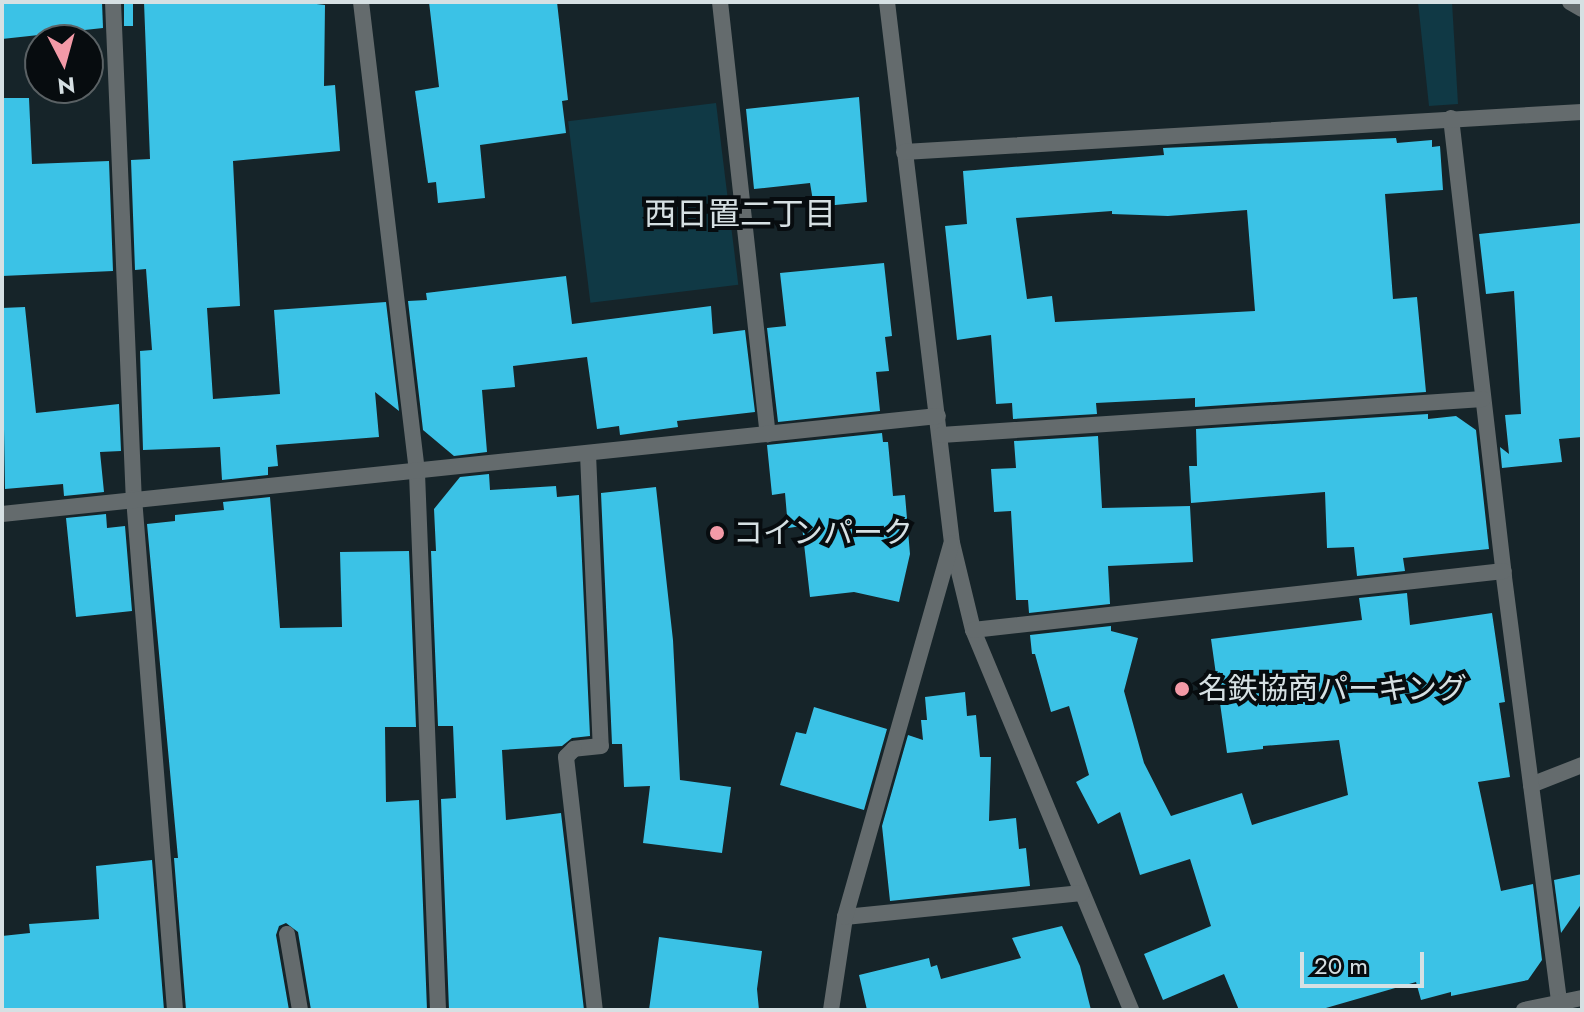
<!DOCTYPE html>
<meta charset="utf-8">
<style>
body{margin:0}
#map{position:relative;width:1584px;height:1012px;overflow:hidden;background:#162429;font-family:Jost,"Noto Sans JP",sans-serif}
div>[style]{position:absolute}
.green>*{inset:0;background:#103945;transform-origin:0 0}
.building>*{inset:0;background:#3bc2e6;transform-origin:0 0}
.lane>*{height:16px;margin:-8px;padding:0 8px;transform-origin:8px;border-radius:8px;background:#646b6d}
.street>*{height:16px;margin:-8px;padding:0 8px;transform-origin:8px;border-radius:8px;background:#646b6d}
.dots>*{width:22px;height:22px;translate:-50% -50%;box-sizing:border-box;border:4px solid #070c0f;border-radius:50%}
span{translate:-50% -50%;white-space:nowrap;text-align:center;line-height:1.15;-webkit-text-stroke:8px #070c0f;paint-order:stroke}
.poi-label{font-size:30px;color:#d6e0e3}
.left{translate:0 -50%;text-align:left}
.neighbourhood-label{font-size:32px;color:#d6e0e3}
.frame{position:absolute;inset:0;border:4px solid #d6e0e3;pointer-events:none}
.north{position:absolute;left:24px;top:24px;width:80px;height:80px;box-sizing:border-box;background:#070c0f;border:2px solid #5a6164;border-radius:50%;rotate:174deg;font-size:22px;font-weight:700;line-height:32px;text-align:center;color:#d6e0e3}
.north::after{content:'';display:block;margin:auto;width:28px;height:36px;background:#f39aa7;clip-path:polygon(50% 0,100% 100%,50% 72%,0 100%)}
.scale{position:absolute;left:1300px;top:952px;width:124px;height:36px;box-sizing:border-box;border:4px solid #d6e0e3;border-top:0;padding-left:10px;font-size:24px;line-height:28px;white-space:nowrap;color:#d6e0e3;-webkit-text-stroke:6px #070c0f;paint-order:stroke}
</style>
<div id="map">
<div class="green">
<i style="clip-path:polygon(1418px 2px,1452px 2px,1458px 104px,1429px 106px)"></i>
<i style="left:716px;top:103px;width:183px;height:149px;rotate:83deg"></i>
</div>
<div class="building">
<i style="clip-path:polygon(2px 2px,102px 2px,103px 28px,2px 39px)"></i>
<i style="left:124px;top:2px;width:9px;height:24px"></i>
<i style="clip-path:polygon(144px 2px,299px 2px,325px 5px,324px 86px,335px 85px,340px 151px,233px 161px,240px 306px,207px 308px,213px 399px,280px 394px,274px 310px,386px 302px,399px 411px,375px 392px,379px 437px,276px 445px,278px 466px,268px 467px,268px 475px,222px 480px,220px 447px,143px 450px,140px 351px,152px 350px,146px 269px,135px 270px,131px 160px,150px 159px)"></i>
<i style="clip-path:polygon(429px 2px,557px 2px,568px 100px,562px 101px,566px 133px,480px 145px,485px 198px,438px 203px,436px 182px,428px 183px,415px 91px,439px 87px)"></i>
<i style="clip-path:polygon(859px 97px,867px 202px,814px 207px,810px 183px,754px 189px,746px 109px)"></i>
<i style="clip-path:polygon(2px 98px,29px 98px,32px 164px,109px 161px,113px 271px,2px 276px)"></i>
<i style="clip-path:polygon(evenodd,1396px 138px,1397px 143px,1432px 140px,1432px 147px,1440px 146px,1443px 190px,1385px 194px,1393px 299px,1417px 297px,1426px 392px,1195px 407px,1195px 398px,1096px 403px,1097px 414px,1013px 419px,1012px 403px,996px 404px,991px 335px,957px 340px,945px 226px,967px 224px,963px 171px,1164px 155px,1163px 148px,1396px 138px,1247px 210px,1255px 311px,1055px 322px,1052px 296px,1027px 299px,1016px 218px,1112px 211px,1112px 214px,1168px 216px,1247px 210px)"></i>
<i style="clip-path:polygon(1582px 223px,1582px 437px,1559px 439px,1562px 462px,1502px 468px,1500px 447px,1509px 454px,1505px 415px,1521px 414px,1514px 291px,1486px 294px,1479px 234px)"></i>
<i style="clip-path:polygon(884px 263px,892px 336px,885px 337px,889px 371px,876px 372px,880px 411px,778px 422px,767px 328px,786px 326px,780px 273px)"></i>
<i style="clip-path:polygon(566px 276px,572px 324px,711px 306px,713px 334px,745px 330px,755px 412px,677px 421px,678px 427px,620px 435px,619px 426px,597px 429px,587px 357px,513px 366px,515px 387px,482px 390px,487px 452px,454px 456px,423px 430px,408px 301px,427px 300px,426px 293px)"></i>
<i style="clip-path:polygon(25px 307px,36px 413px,119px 404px,121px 451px,100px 452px,104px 492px,64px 496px,63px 484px,5px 489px,2px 308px)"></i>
<i style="clip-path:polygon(1428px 414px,1428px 419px,1456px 416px,1476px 430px,1489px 549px,1403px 558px,1405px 571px,1357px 576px,1354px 547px,1327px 548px,1325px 492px,1191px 503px,1189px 466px,1197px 466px,1196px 429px)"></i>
<i style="clip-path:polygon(882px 433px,883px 442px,888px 442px,893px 496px,905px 495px,910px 554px,899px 602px,854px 592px,810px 597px,802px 526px,788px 528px,785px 493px,772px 495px,767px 445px)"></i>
<i style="clip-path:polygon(1098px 436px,1102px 508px,1190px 506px,1193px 562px,1108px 566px,1110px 604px,1029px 613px,1028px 600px,1016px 600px,1011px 511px,994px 512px,991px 469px,1016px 468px,1014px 441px)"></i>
<i style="clip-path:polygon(489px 474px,490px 490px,556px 486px,557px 497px,579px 495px,590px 736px,572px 738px,562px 746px,502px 750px,506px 820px,561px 813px,584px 1010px,449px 1010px,441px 799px,456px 798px,453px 726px,438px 726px,431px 551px,436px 551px,434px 509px,460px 477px)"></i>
<i style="clip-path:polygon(656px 487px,673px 640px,680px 780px,731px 787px,722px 853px,643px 843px,650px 786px,624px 787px,622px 744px,612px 744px,601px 493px)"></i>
<i style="clip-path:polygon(270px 497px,280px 628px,342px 627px,340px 552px,409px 551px,416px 727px,385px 727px,386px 802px,419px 800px,427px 1010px,311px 1010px,298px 932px,286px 923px,279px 926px,276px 935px,289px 1010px,186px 1010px,174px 858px,178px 858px,147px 524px,175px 521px,175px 515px,224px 510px,223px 502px)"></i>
<i style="clip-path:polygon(106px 514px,107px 528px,125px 526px,132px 611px,76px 617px,66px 518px)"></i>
<i style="clip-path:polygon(1407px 593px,1410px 625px,1492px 613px,1505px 702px,1499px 703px,1510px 777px,1478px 782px,1501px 891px,1533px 884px,1542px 960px,1528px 980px,1451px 996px,1451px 992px,1421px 1000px,1416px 982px,1319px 1010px,1239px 1010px,1224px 974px,1163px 1000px,1144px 954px,1211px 926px,1190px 859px,1140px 875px,1120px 812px,1098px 824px,1076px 782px,1089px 775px,1069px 706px,1051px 712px,1035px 654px,1032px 654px,1030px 635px,1111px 626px,1111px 631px,1138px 638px,1124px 691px,1144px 763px,1171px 816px,1242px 793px,1252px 825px,1348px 795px,1339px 740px,1263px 746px,1263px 749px,1227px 753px,1211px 639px,1362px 620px,1359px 598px)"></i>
<i style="clip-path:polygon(965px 692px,967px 716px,976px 715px,980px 757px,991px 757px,989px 821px,1016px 818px,1019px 849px,1026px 848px,1030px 886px,890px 901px,882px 826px,908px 735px,923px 740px,921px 720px,927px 720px,925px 697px)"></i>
<i style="clip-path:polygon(814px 707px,887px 729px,864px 810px,780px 785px,796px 732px,806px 734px)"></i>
<i style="clip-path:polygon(152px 860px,164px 1010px,2px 1010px,2px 936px,30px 933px,29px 924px,99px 919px,96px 866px)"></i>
<i style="clip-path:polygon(1582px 874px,1582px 903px,1561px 933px,1554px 880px)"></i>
<i style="clip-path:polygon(1062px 926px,1080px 966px,1091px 1010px,867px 1010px,859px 975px,929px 958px,931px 967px,937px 965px,941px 979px,1021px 958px,1012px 938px)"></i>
<i style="clip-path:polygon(659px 937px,762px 951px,757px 989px,759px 1010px,649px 1010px)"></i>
</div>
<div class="lane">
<i style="left:1570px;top:2px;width:14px;rotate:30deg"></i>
<i style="left:1531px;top:785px;width:55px;rotate:-21.4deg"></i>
<i style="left:287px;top:934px;width:77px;rotate:80.3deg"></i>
</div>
<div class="street">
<i style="left:113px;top:2px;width:496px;rotate:87.6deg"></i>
<i style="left:134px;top:498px;width:514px;rotate:85.42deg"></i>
<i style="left:361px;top:2px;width:474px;rotate:83.2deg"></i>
<i style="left:417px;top:473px;width:537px;rotate:87.76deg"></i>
<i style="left:720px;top:2px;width:435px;rotate:83.7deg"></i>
<i style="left:887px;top:2px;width:545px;rotate:83.15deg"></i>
<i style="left:952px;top:543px;width:89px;rotate:76.4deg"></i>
<i style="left:973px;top:630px;width:412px;rotate:67.4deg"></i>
<i style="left:1451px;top:118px;width:462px;rotate:83.4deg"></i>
<i style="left:1504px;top:577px;width:430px;rotate:82.6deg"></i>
<i style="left:904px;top:152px;width:679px;rotate:-3.38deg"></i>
<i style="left:941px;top:435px;width:543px;rotate:-3.8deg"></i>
<i style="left:588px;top:454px;width:292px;rotate:87.5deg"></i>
<i style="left:601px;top:746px;width:27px;rotate:174deg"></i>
<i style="left:574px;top:749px;width:11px;rotate:135deg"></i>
<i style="left:566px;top:757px;width:255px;rotate:83.5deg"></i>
<i style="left:2px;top:514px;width:941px;rotate:-5.98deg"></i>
<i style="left:973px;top:630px;width:534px;rotate:-6.34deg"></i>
<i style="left:845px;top:917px;width:238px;rotate:-5.8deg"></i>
<i style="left:831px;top:1010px;width:94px;rotate:-81.4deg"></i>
<i style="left:845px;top:917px;width:387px;rotate:-74.1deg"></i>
<i style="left:1524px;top:1010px;width:59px;rotate:-11.7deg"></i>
</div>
<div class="dots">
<i style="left:717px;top:533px;background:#f39aa7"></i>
<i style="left:1182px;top:689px;background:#f39aa7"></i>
</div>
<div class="poi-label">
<span class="left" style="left:733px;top:533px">コインパーク</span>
<span class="left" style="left:1198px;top:689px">名鉄協商パーキング</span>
</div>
<div class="neighbourhood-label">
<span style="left:740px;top:214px">西日置二丁目</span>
</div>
<div class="frame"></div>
<div class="north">N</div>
<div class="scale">20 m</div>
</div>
